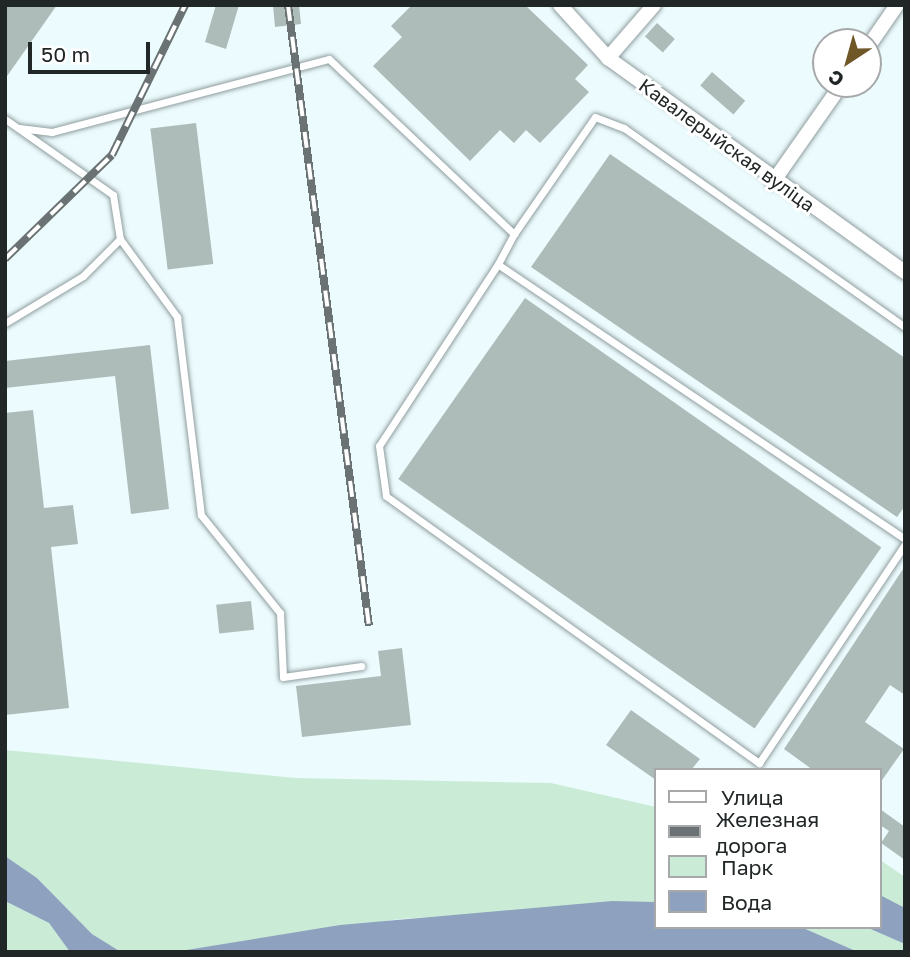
<!DOCTYPE html>
<meta charset="utf-8">
<style>
body{margin:0}
#map{position:relative;width:910px;height:957px;overflow:hidden;background:#ecfbfd;font-family:"Golos Text",sans-serif}
div>[style]{position:absolute}
.green>*{inset:0;background:#caecd6}
.water>*{inset:0;background:#8ea2bf}
.building>*{inset:0;background:#aebcb9;transform-origin:0 0}
.roads{filter:drop-shadow(0 0 2px #8f9d9f) drop-shadow(0 0 2px #8f9d9f)}
.service>*{height:7px;margin:-3.5px;padding:0 3.5px;transform-origin:3.5px;border-radius:3.5px;background:#fff}
.minor>*{height:14px;margin:-7px;padding:0 7px;transform-origin:7px;border-radius:7px;background:#fff}
.rail>*{height:8px;margin-top:-4px;transform-origin:0;background:repeating-linear-gradient(90deg,#fff 0 16px,#6a7273 0 32px);box-sizing:border-box;border-block:2px solid #6a7273}
span{translate:-50% -50%;white-space:nowrap;text-align:center;line-height:1.15;-webkit-text-stroke:6px #fff;paint-order:stroke}
.street-label{font-size:19px;color:#212627}
.frame{position:absolute;inset:0;border:7px solid #212627;pointer-events:none}
.legend{position:absolute;left:654px;top:768px;width:228px;height:161px;box-sizing:border-box;background:#fff;border:2px solid #a6a8a9;margin:0;padding:9px 12px;list-style:none;font-size:21px;color:#212627}
.legend li{display:flex;align-items:center;gap:14px;height:35px}
.legend b{width:35px;border:2px solid #a6a8a9}
.north{position:absolute;left:812px;top:28px;width:70px;height:70px;box-sizing:border-box;background:#fff;border:2px solid #a6a8a9;border-radius:50%;rotate:216deg;font-size:19px;font-weight:700;line-height:28px;text-align:center;color:#212627}
.north::after{content:'';display:block;margin:auto;width:24px;height:32px;background:#6f5727;clip-path:polygon(50% 0,100% 100%,50% 72%,0 100%)}
.scale{position:absolute;left:28px;top:42px;width:122px;height:32px;box-sizing:border-box;border:4px solid #212627;border-top:0;padding-left:9px;font-size:21px;line-height:24px;white-space:nowrap;color:#212627;-webkit-text-stroke:5px #fff;paint-order:stroke}
</style>
<div id="map">
<div class="green">
<i style="clip-path:polygon(5px 750px,296px 778px,551px 783px,656px 807px,656px 902px,400px 919px,174px 952px,121px 952px,92px 934px,37px 878px,5px 856px)"></i>
<i style="clip-path:polygon(880px 860px,905px 877px,905px 952px,858px 952px,801px 927px,880px 927px)"></i>
<i style="clip-path:polygon(5px 901px,49px 923px,70px 952px,5px 952px)"></i>
</div>
<div class="water">
<i style="clip-path:polygon(5px 856px,37px 878px,92px 934px,121px 952px,70px 952px,49px 923px,5px 901px)"></i>
<i style="clip-path:polygon(880px 895px,905px 908px,905px 944px,866px 927px,880px 927px)"></i>
<i style="clip-path:polygon(612px 901px,656px 902px,656px 927px,801px 927px,858px 952px,174px 952px,340px 925px)"></i>
</div>
<div class="building">
<i style="clip-path:polygon(5px 5px,57px 5px,5px 79px)"></i>
<i style="clip-path:polygon(216px 5px,239px 5px,226px 49px,205px 42px)"></i>
<i style="clip-path:polygon(273px 5px,299px 5px,301px 24px,275px 27px)"></i>
<i style="clip-path:polygon(412px 5px,525px 5px,588px 65px,575px 79px,589px 92px,540px 143px,526px 130px,514px 143px,500px 130px,470px 161px,373px 66px,402px 37px,391px 26px)"></i>
<i style="left:657px;top:23px;width:24px;height:18px;rotate:42deg"></i>
<i style="left:712px;top:72px;width:44px;height:18px;rotate:41deg"></i>
<i style="left:196px;top:123px;width:142px;height:46px;rotate:83deg"></i>
<i style="clip-path:polygon(610px 154px,905px 358px,905px 506px,897px 517px,531px 267px)"></i>
<i style="left:525px;top:298px;width:435px;height:221px;rotate:35deg"></i>
<i style="clip-path:polygon(150px 345px,169px 509px,131px 514px,115px 376px,5px 388px,5px 361px)"></i>
<i style="clip-path:polygon(33px 410px,44px 508px,73px 505px,78px 544px,51px 547px,69px 708px,5px 715px,5px 413px)"></i>
<i style="clip-path:polygon(905px 566px,905px 695px,890px 685px,865px 722px,904px 749px,880px 783px,880px 770px,813px 770px,784px 749px)"></i>
<i style="left:251px;top:601px;width:29px;height:35px;rotate:84deg"></i>
<i style="clip-path:polygon(402px 648px,411px 725px,302px 737px,296px 686px,381px 676px,378px 651px)"></i>
<i style="clip-path:polygon(631px 710px,700px 759px,691px 770px,656px 770px,656px 780px,606px 745px)"></i>
<i style="clip-path:polygon(880px 809px,905px 827px,905px 860px,881px 843px,889px 831px,880px 825px)"></i>
</div>
<div class="roads">
<div class="service">
<i style="left:5px;top:119px;width:132px;rotate:35.1deg"></i>
<i style="left:113px;top:195px;width:45px;rotate:81deg"></i>
<i style="left:120px;top:239px;width:52px;rotate:135deg"></i>
<i style="left:83px;top:276px;width:91px;rotate:148.9deg"></i>
<i style="left:19px;top:128px;width:33px;rotate:7deg"></i>
<i style="left:52px;top:132px;width:286px;rotate:-14.8deg"></i>
<i style="left:329px;top:59px;width:255px;rotate:43.4deg"></i>
<i style="left:514px;top:234px;width:142px;rotate:-55.3deg"></i>
<i style="left:595px;top:117px;width:31px;rotate:21deg"></i>
<i style="left:624px;top:128px;width:344px;rotate:35.3deg"></i>
<i style="left:120px;top:239px;width:97px;rotate:53.8deg"></i>
<i style="left:177px;top:317px;width:199px;rotate:83.1deg"></i>
<i style="left:201px;top:515px;width:126px;rotate:51.1deg"></i>
<i style="left:280px;top:613px;width:64px;rotate:87.3deg"></i>
<i style="left:283px;top:677px;width:79px;rotate:-8deg"></i>
<i style="left:498px;top:264px;width:34px;rotate:-62deg"></i>
<i style="left:905px;top:539px;width:491px;rotate:-146deg"></i>
<i style="left:498px;top:264px;width:217px;rotate:123.2deg"></i>
<i style="left:379px;top:446px;width:50px;rotate:82deg"></i>
<i style="left:386px;top:496px;width:459px;rotate:35.6deg"></i>
<i style="left:759px;top:763px;width:263px;rotate:-56.3deg"></i>
</div>
<div class="minor">
<i style="left:560px;top:5px;width:72px;rotate:47.8deg"></i>
<i style="left:608px;top:58px;width:366px;rotate:35.8deg"></i>
<i style="left:868px;top:47px;width:51px;rotate:-55.4deg"></i>
<i style="left:608px;top:58px;width:70px;rotate:-49deg"></i>
<i style="left:773px;top:182px;width:120px;rotate:-54.9deg"></i>
</div>
</div>
<div class="rail">
<i style="left:288px;top:5px;width:626px;rotate:82.57deg"></i>
<i style="left:5px;top:259px;width:149px;rotate:-44.2deg"></i>
<i style="left:112px;top:155px;width:167px;rotate:-64deg"></i>
</div>
<div class="street-label">
<span style="left:727px;top:145px;rotate:36deg">Кавалерыйская вуліца</span>
</div>
<div class="frame"></div>
<ul class="legend">
<li><b style="height:9px;background:#fff"></b>Улица</li>
<li><b style="height:9px;background:#6a7273"></b>Железная дорога</li>
<li><b style="height:19px;background:#caecd6"></b>Парк</li>
<li><b style="height:19px;background:#8ea2bf"></b>Вода</li>
</ul>
<div class="north">С</div>
<div class="scale">50 m</div>
</div>
